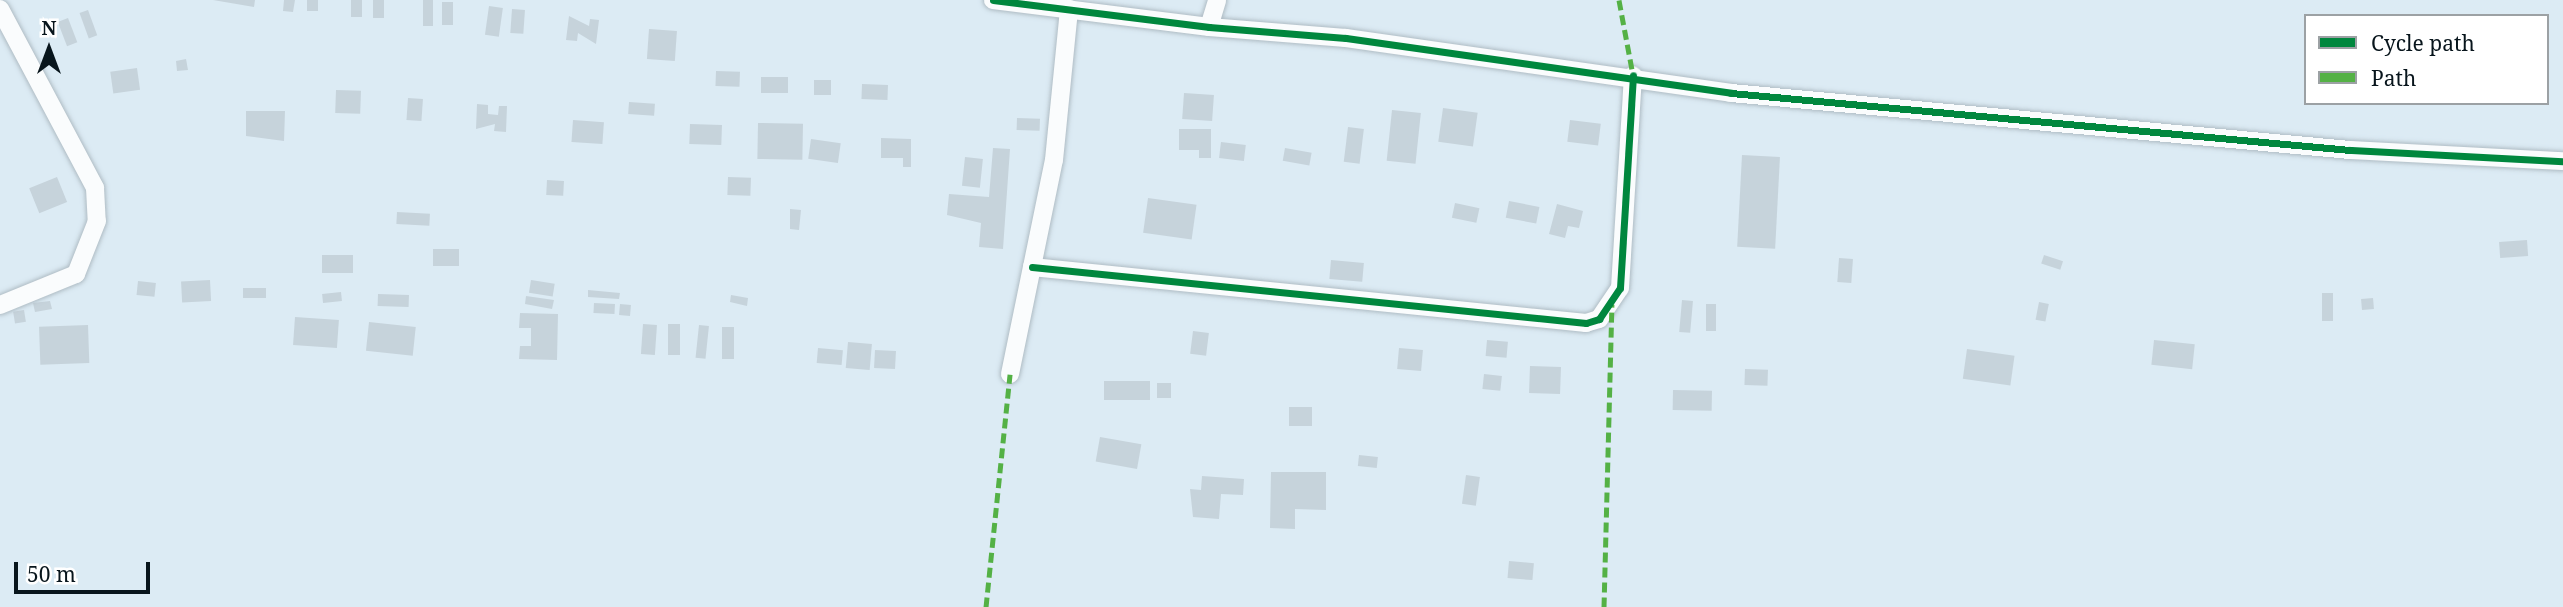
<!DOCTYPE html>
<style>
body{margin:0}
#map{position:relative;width:2563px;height:607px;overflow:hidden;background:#dcebf4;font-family:"Noto Serif",serif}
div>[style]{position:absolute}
.building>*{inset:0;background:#c6d3db;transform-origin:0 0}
.roads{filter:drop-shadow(0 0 2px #afbcc4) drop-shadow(0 0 2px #afbcc4)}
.minor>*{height:18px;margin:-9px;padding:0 9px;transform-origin:9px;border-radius:9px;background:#fafcfd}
.quiet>*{height:5px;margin-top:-2.5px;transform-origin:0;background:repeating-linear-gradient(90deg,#54b145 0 10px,transparent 0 15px)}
.cycleway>*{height:7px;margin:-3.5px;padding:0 3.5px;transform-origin:3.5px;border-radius:3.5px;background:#00873e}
span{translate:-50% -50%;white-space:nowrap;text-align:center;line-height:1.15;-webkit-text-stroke:7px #fff;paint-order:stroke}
.legend{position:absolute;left:2304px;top:14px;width:245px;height:91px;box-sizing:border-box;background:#fff;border:2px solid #9ca1a4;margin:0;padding:9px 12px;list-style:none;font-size:21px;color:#08151c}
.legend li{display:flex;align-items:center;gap:14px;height:35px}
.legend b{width:35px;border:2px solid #9ca1a4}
.north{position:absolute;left:14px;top:14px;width:70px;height:70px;-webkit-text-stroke:5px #fff;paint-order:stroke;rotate:0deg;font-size:19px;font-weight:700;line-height:28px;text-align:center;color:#08151c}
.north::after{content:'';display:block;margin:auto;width:24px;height:32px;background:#08151c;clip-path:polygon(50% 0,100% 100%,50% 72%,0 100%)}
.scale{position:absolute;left:14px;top:562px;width:136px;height:32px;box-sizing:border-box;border:4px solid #08151c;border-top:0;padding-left:9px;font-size:21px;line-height:24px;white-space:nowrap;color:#08151c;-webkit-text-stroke:5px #fff;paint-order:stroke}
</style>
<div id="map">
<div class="building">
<i style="clip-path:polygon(213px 0,255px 0,254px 7px)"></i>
<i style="clip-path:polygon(284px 0,295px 0,293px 12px,283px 11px)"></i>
<i style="left:307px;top:0;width:11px;height:11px"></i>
<i style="left:351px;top:0;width:11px;height:17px"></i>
<i style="left:373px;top:0;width:11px;height:18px"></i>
<i style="left:423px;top:0;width:10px;height:26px"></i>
<i style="left:442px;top:2px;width:11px;height:23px"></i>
<i style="left:489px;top:6px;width:14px;height:29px;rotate:8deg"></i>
<i style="left:512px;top:9px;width:13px;height:24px;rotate:4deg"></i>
<i style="left:88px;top:10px;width:27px;height:9px;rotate:70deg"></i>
<i style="clip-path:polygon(569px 16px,589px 26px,590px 19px,599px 20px,596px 44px,578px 33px,577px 41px,566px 40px)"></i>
<i style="left:68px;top:18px;width:26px;height:11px;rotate:69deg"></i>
<i style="left:649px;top:29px;width:28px;height:30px;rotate:4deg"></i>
<i style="clip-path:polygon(186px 59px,188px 70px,177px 71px,176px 61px)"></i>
<i style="left:137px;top:68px;width:22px;height:27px;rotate:82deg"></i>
<i style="left:716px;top:71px;width:24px;height:15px;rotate:2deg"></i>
<i style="left:761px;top:77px;width:27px;height:16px"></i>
<i style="left:814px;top:80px;width:17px;height:15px"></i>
<i style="left:862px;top:84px;width:26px;height:15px;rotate:2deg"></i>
<i style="left:336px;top:90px;width:25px;height:23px;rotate:2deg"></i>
<i style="left:1184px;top:93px;width:30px;height:26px;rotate:4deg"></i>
<i style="left:408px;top:98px;width:15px;height:22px;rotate:4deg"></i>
<i style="left:629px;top:102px;width:26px;height:12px;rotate:4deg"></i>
<i style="clip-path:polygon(477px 104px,488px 105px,488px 114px,498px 115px,499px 106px,507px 106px,506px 132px,494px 131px,495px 124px,476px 129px)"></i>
<i style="left:1443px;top:108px;width:35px;height:34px;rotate:8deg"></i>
<i style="left:1392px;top:110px;width:29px;height:51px;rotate:6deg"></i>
<i style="clip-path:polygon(246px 111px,285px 111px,284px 141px,246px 136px)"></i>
<i style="left:1017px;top:118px;width:23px;height:12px;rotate:2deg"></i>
<i style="left:573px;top:120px;width:31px;height:22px;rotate:4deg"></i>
<i style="left:1570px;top:120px;width:31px;height:22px;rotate:7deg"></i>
<i style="left:758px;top:123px;width:45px;height:36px;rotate:1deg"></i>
<i style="left:690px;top:124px;width:32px;height:20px;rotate:2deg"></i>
<i style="left:1348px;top:127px;width:16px;height:35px;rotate:7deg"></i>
<i style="clip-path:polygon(1179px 129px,1211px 129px,1211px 158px,1199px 158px,1199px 150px,1179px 150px)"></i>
<i style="clip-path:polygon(881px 138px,911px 139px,911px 167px,903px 167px,903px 158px,881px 158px)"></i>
<i style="left:811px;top:139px;width:30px;height:20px;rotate:8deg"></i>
<i style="left:1221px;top:142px;width:25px;height:16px;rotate:7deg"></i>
<i style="clip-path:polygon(993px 148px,1010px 149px,1003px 249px,979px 247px,981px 223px,947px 215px,949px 194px,989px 197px)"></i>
<i style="left:1285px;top:148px;width:27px;height:13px;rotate:10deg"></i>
<i style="left:1742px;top:155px;width:38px;height:92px;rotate:3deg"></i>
<i style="left:965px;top:157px;width:18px;height:29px;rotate:6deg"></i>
<i style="left:57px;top:177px;width:27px;height:30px;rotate:68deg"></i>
<i style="left:728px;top:177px;width:23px;height:18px;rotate:2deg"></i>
<i style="left:547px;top:180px;width:17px;height:15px;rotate:3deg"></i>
<i style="left:1148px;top:198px;width:49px;height:35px;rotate:8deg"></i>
<i style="left:1509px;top:201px;width:31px;height:17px;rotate:11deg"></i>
<i style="left:1455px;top:203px;width:25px;height:15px;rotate:12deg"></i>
<i style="clip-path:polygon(1557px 204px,1583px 211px,1579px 228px,1568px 226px,1565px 238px,1549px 234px)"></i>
<i style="clip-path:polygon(790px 209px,801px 210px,799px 230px,790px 229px)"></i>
<i style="left:397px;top:212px;width:33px;height:12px;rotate:3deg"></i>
<i style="left:2527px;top:240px;width:16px;height:28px;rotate:86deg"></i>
<i style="left:433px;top:249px;width:26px;height:17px"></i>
<i style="left:322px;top:255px;width:31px;height:18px"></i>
<i style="left:2044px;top:255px;width:20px;height:9px;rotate:18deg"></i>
<i style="left:1839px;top:258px;width:14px;height:24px;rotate:4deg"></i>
<i style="left:1331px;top:260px;width:33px;height:19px;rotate:5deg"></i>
<i style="left:210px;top:280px;width:21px;height:29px;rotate:87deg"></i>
<i style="left:531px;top:280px;width:24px;height:13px;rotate:9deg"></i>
<i style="left:138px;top:281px;width:18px;height:14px;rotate:6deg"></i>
<i style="left:243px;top:288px;width:23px;height:10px"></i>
<i style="clip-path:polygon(588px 290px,620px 293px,619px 299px,588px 297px)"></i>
<i style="left:341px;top:292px;width:9px;height:19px;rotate:84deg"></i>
<i style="left:2322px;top:293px;width:11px;height:28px"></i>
<i style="left:378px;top:294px;width:31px;height:12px;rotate:2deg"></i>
<i style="clip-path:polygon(731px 295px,748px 298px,747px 306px,730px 302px)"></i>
<i style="clip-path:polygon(526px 296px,554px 300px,552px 309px,525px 304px)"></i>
<i style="left:2373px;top:298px;width:11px;height:12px;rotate:85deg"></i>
<i style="left:1682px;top:300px;width:11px;height:32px;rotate:5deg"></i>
<i style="clip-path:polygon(50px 301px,52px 309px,35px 312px,33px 303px)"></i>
<i style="left:2039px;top:302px;width:10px;height:18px;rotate:11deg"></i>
<i style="left:594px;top:303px;width:21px;height:10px;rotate:3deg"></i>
<i style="left:620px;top:304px;width:11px;height:11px;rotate:5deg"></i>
<i style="left:1706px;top:304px;width:10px;height:27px"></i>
<i style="left:24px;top:310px;width:12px;height:11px;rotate:81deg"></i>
<i style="clip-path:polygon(520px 313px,558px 314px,557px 360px,519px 359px,520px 346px,531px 346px,531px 328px,519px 328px)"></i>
<i style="left:295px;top:317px;width:44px;height:28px;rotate:4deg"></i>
<i style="left:369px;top:322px;width:47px;height:29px;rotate:6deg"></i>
<i style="left:643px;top:324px;width:14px;height:30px;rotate:4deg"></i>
<i style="left:668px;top:324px;width:12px;height:31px"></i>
<i style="left:88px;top:325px;width:38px;height:49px;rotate:88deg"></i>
<i style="left:699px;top:325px;width:10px;height:33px;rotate:6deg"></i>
<i style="left:722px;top:327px;width:12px;height:32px"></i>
<i style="left:1193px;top:331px;width:16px;height:23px;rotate:7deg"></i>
<i style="left:1487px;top:340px;width:21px;height:16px;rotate:5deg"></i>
<i style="left:2154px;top:340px;width:41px;height:25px;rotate:6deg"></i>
<i style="left:848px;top:342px;width:24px;height:26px;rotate:5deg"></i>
<i style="left:818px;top:348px;width:25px;height:15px;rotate:5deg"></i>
<i style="left:1399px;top:348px;width:24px;height:21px;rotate:5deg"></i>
<i style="left:1967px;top:349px;width:48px;height:30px;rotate:8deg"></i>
<i style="left:875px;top:350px;width:21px;height:18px;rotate:3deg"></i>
<i style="left:1530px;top:366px;width:31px;height:27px;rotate:2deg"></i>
<i style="left:1745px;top:369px;width:23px;height:16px;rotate:2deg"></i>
<i style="left:1484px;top:374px;width:18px;height:15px;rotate:6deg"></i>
<i style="left:1104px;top:381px;width:46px;height:19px"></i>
<i style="left:1171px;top:383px;width:15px;height:14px;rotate:90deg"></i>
<i style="left:1673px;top:390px;width:39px;height:20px;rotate:1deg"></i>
<i style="left:1289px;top:407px;width:23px;height:19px"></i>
<i style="left:1100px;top:437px;width:42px;height:25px;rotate:10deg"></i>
<i style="left:1359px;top:455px;width:19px;height:11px;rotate:6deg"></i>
<i style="clip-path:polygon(1271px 472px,1326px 472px,1326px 510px,1295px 509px,1295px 529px,1270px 528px)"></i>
<i style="left:1466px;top:475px;width:14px;height:29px;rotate:8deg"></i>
<i style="clip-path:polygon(1202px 476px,1244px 479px,1243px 495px,1221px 494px,1219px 519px,1193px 517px,1190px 489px,1201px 490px)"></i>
<i style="left:1509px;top:561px;width:25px;height:17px;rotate:5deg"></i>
</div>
<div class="roads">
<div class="minor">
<i style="left:993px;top:0;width:218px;rotate:7.1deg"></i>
<i style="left:1209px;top:27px;width:137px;rotate:4.6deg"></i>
<i style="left:1346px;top:38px;width:389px;rotate:8.1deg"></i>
<i style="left:1731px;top:93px;width:622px;rotate:5.26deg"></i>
<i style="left:2350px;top:150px;width:213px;rotate:3deg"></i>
<i style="left:0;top:9px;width:203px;rotate:62deg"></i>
<i style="left:95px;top:188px;width:33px;rotate:87deg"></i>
<i style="left:97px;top:221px;width:57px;rotate:111.6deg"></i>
<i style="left:76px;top:274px;width:82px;rotate:157.8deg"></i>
<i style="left:1209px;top:27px;width:28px;rotate:-73deg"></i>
<i style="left:1032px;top:267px;width:557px;rotate:5.77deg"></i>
<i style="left:1586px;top:323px;width:14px;rotate:-17deg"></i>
<i style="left:1599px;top:319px;width:37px;rotate:-56deg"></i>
<i style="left:1620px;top:288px;width:213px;rotate:-86.5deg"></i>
<i style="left:1010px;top:374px;width:218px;rotate:-78.4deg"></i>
<i style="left:1054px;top:160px;width:152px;rotate:-84.3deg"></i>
</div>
</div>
<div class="quiet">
<i style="left:1619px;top:0;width:76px;rotate:79.4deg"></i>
<i style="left:986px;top:607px;width:234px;rotate:-84.1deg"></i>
<i style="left:1604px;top:607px;width:303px;rotate:-88.5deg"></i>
</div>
<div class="cycleway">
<i style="left:993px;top:0;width:218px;rotate:7.1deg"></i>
<i style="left:1209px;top:27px;width:137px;rotate:4.6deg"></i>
<i style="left:1346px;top:38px;width:389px;rotate:8.1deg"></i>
<i style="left:1731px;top:93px;width:622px;rotate:5.26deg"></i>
<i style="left:2350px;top:150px;width:213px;rotate:3deg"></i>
<i style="left:1032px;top:267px;width:557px;rotate:5.77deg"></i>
<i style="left:1586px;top:323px;width:14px;rotate:-17deg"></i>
<i style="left:1599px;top:319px;width:37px;rotate:-56deg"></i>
<i style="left:1620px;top:288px;width:213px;rotate:-86.5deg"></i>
</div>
<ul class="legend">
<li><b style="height:9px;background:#00873e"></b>Cycle path</li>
<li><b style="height:9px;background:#54b145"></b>Path</li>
</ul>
<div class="north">N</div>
<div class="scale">50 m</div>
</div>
